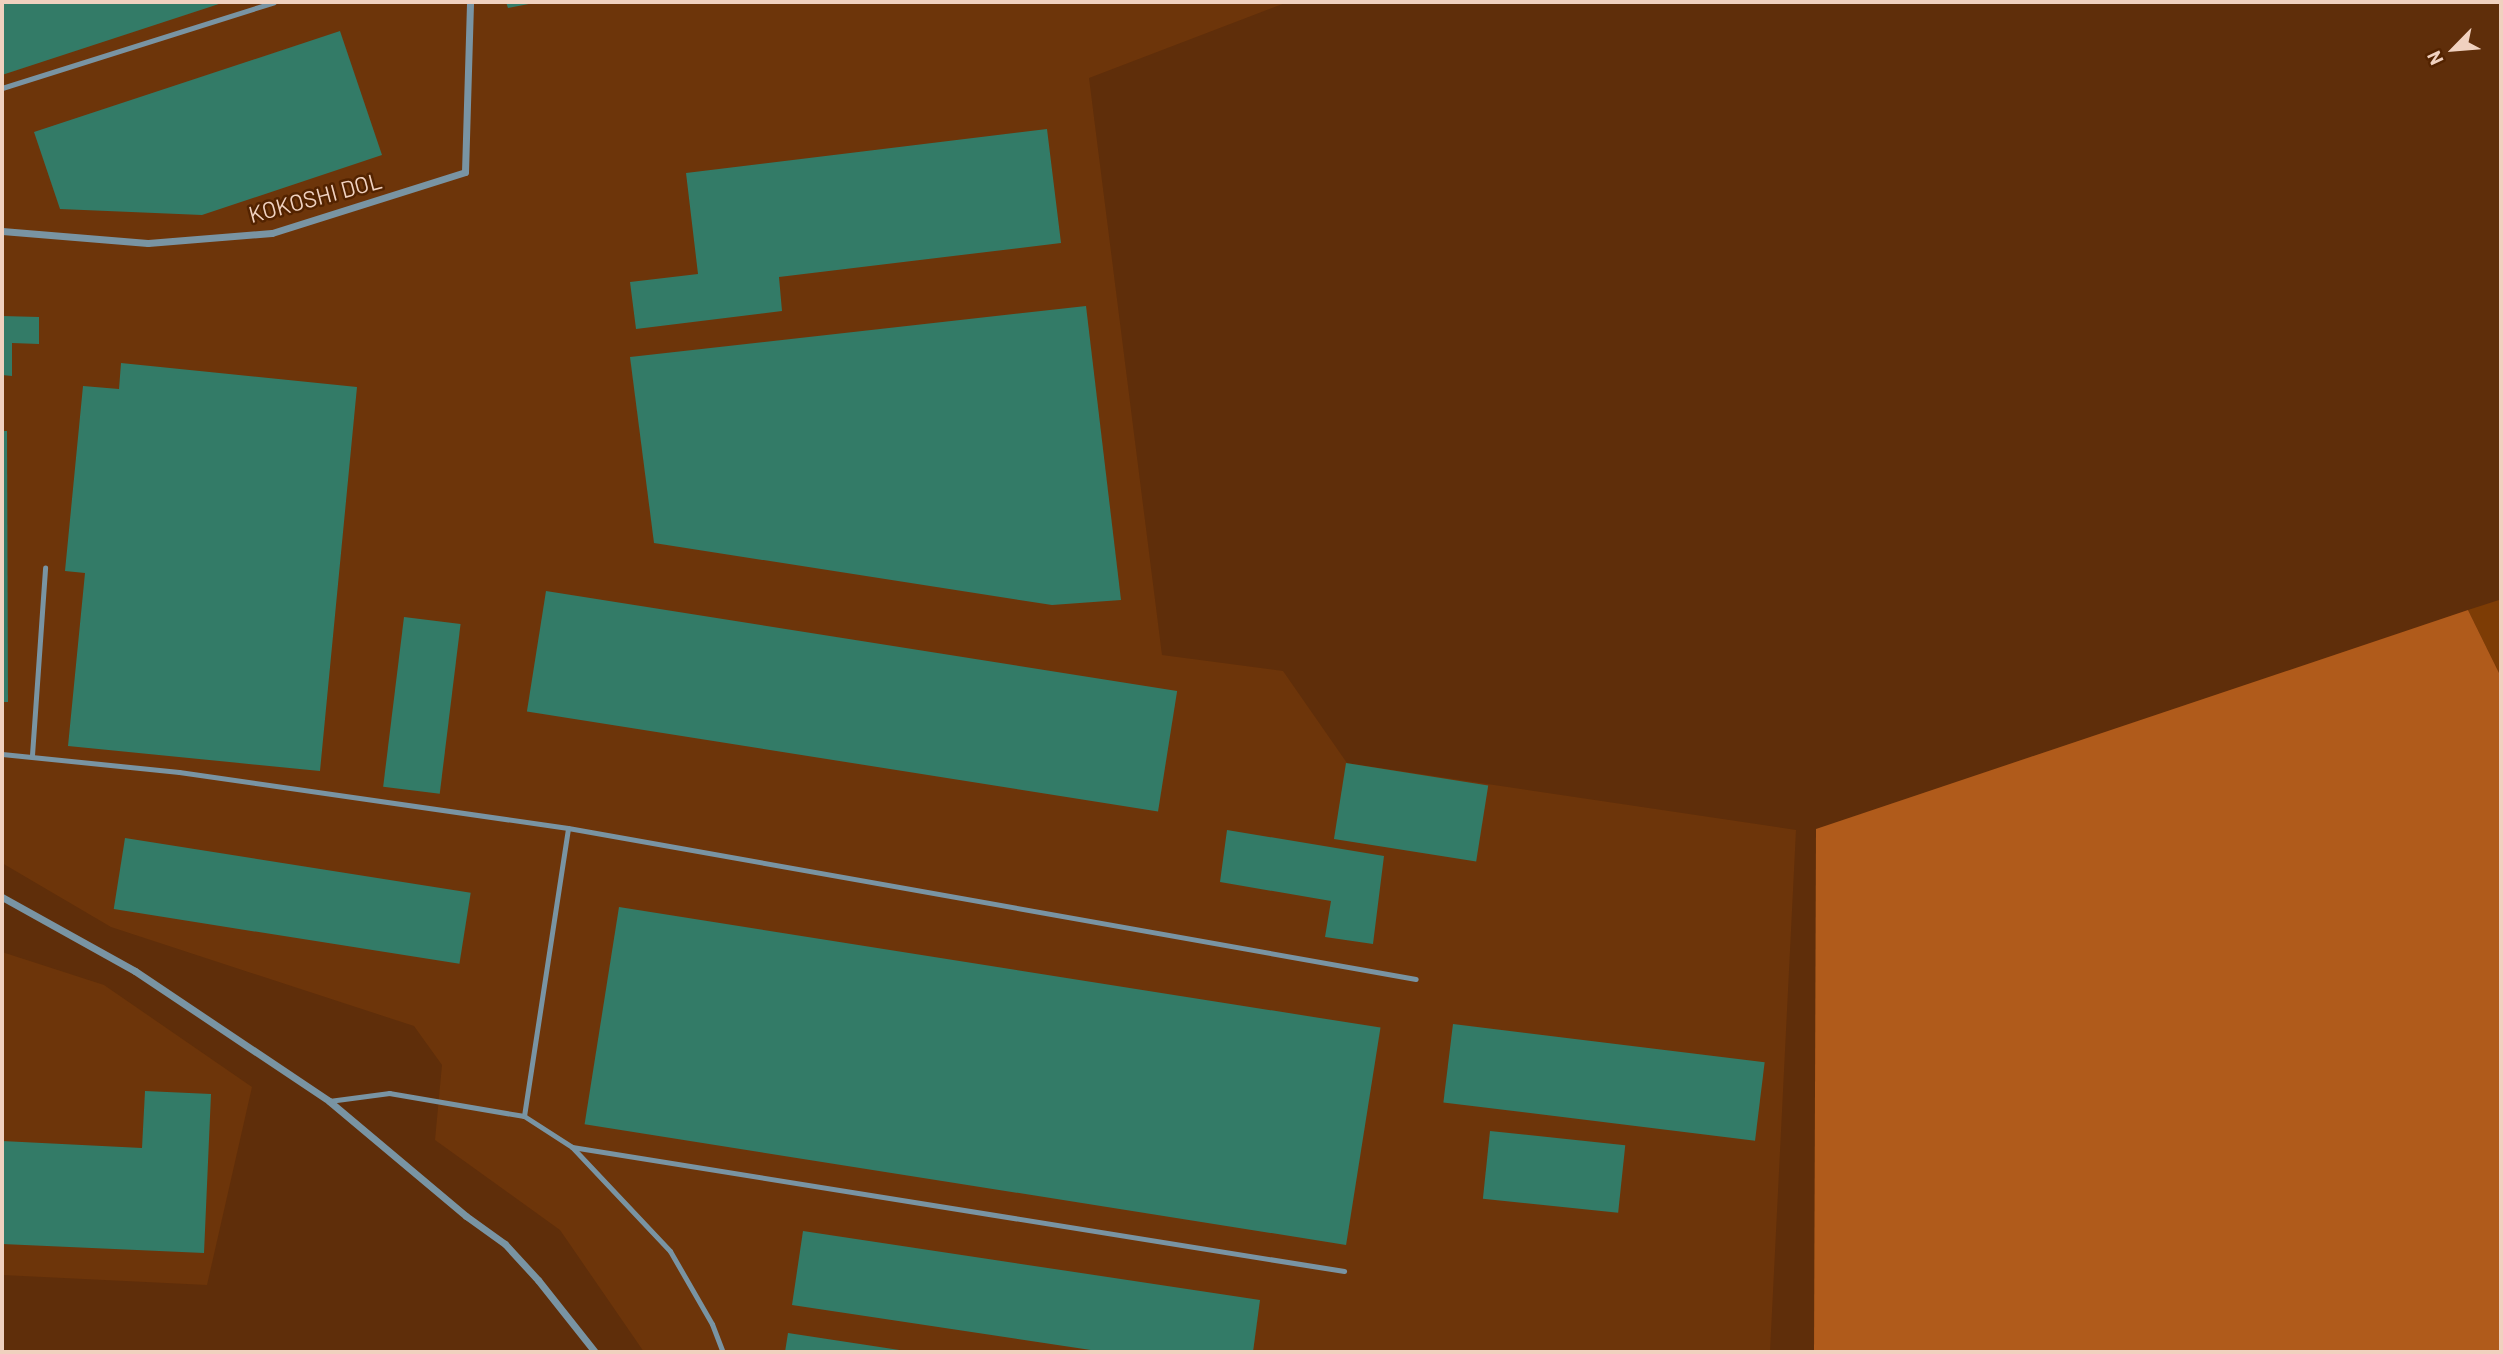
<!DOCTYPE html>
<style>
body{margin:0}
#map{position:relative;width:2503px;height:1354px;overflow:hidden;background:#5f2e0a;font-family:Barlow,sans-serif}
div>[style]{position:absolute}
.built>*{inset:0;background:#6d350a}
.green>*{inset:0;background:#7d3c05}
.forest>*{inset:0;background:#b05b1b}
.building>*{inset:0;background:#337b67;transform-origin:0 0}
.service>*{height:5px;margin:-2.5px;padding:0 2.5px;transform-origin:2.5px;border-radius:2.5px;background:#7994a3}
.minor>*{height:7px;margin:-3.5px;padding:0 3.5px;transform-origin:3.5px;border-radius:3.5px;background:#7994a3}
span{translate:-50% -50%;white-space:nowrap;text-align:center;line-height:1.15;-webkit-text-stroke:5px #532300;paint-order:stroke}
.street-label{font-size:23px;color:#f0d1bf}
.frame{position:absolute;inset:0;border:4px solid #f0d1bf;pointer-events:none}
.north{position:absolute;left:2419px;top:14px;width:70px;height:70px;-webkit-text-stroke:5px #532300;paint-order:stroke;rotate:245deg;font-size:19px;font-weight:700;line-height:28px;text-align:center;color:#f0d1bf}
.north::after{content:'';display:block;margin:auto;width:24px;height:32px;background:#f0d1bf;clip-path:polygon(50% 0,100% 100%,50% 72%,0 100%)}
</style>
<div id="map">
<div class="built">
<i style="clip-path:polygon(2px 2px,1288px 2px,1089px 78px,1162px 655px,1283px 671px,1347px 763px,1796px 830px,1770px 1352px,644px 1352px,560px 1230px,435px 1140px,442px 1065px,414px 1026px,111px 927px,2px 863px)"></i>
<i style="clip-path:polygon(2px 952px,104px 985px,252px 1087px,207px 1285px,2px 1275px)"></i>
</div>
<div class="green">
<i style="clip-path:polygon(2499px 600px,2501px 608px,2501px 677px,2468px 610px)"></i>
</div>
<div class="forest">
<i style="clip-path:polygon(2468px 610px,2501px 677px,2501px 1352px,1814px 1352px,1816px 829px)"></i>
</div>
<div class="building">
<i style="clip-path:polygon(2px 2px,225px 2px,2px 75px)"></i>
<i style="clip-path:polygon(506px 2px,533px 2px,534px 3px,508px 8px)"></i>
<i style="clip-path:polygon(340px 31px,382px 155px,202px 215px,60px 209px,34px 132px)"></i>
<i style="clip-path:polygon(1047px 129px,1061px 243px,779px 277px,782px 311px,636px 329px,630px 282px,698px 274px,686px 173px)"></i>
<i style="clip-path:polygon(1086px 306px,1121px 600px,1052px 605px,654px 543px,630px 357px)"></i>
<i style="clip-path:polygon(2px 316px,39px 317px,39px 344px,12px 343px,12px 376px,2px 375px)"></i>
<i style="clip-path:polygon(121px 363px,357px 387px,320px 771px,68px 746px,85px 573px,65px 571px,83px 386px,119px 389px)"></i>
<i style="clip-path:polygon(2px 431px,7px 431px,8px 702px,2px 702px)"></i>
<i style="left:546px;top:591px;width:639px;height:122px;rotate:9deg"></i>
<i style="left:404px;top:617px;width:57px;height:171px;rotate:7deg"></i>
<i style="left:1346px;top:763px;width:144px;height:77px;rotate:9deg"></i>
<i style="clip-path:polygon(1227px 830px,1384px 856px,1373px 944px,1325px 937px,1331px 901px,1220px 882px)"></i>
<i style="left:125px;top:838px;width:350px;height:72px;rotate:9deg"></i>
<i style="left:619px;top:907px;width:771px;height:220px;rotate:9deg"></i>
<i style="left:1453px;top:1024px;width:314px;height:79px;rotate:7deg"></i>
<i style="clip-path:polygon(145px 1091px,211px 1094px,204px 1253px,2px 1244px,2px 1141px,142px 1148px)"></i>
<i style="left:1490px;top:1131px;width:136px;height:68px;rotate:6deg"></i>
<i style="clip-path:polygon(803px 1231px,1260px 1300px,1253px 1352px,1104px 1352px,792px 1305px)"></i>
<i style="clip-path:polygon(788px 1333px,906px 1351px,905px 1352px,785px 1352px)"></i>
</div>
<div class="service">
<i style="left:2px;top:88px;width:285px;rotate:-17.5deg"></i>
<i style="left:2px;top:754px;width:178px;rotate:5.8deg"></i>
<i style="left:179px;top:772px;width:393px;rotate:8.2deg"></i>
<i style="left:568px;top:828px;width:861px;rotate:10.1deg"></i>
<i style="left:32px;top:755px;width:188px;rotate:-86deg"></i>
<i style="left:329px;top:1101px;width:61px;rotate:-7.6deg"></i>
<i style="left:389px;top:1093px;width:137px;rotate:9.7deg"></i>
<i style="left:524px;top:1116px;width:57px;rotate:32.9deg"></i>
<i style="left:572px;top:1147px;width:782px;rotate:9.13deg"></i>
<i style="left:524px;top:1116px;width:291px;rotate:-81.3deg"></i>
<i style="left:572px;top:1147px;width:143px;rotate:46.7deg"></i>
<i style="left:670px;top:1251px;width:84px;rotate:60.1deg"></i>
<i style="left:712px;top:1324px;width:30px;rotate:69deg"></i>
</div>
<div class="minor">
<i style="left:2px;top:231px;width:146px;rotate:4.7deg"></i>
<i style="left:148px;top:243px;width:124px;rotate:-4.6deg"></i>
<i style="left:272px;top:233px;width:202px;rotate:-17.5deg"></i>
<i style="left:465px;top:172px;width:170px;rotate:-88.3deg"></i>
<i style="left:2px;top:897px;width:152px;rotate:29.1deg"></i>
<i style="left:135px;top:971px;width:234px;rotate:33.8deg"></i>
<i style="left:329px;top:1101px;width:179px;rotate:40deg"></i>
<i style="left:466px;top:1216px;width:48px;rotate:35.7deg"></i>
<i style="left:505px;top:1244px;width:49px;rotate:47.5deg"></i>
<i style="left:538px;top:1280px;width:92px;rotate:51.6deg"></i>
</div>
<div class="street-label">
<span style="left:315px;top:197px;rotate:-15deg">KOKOSHI DOL</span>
</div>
<div class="frame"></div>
<div class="north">N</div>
</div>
